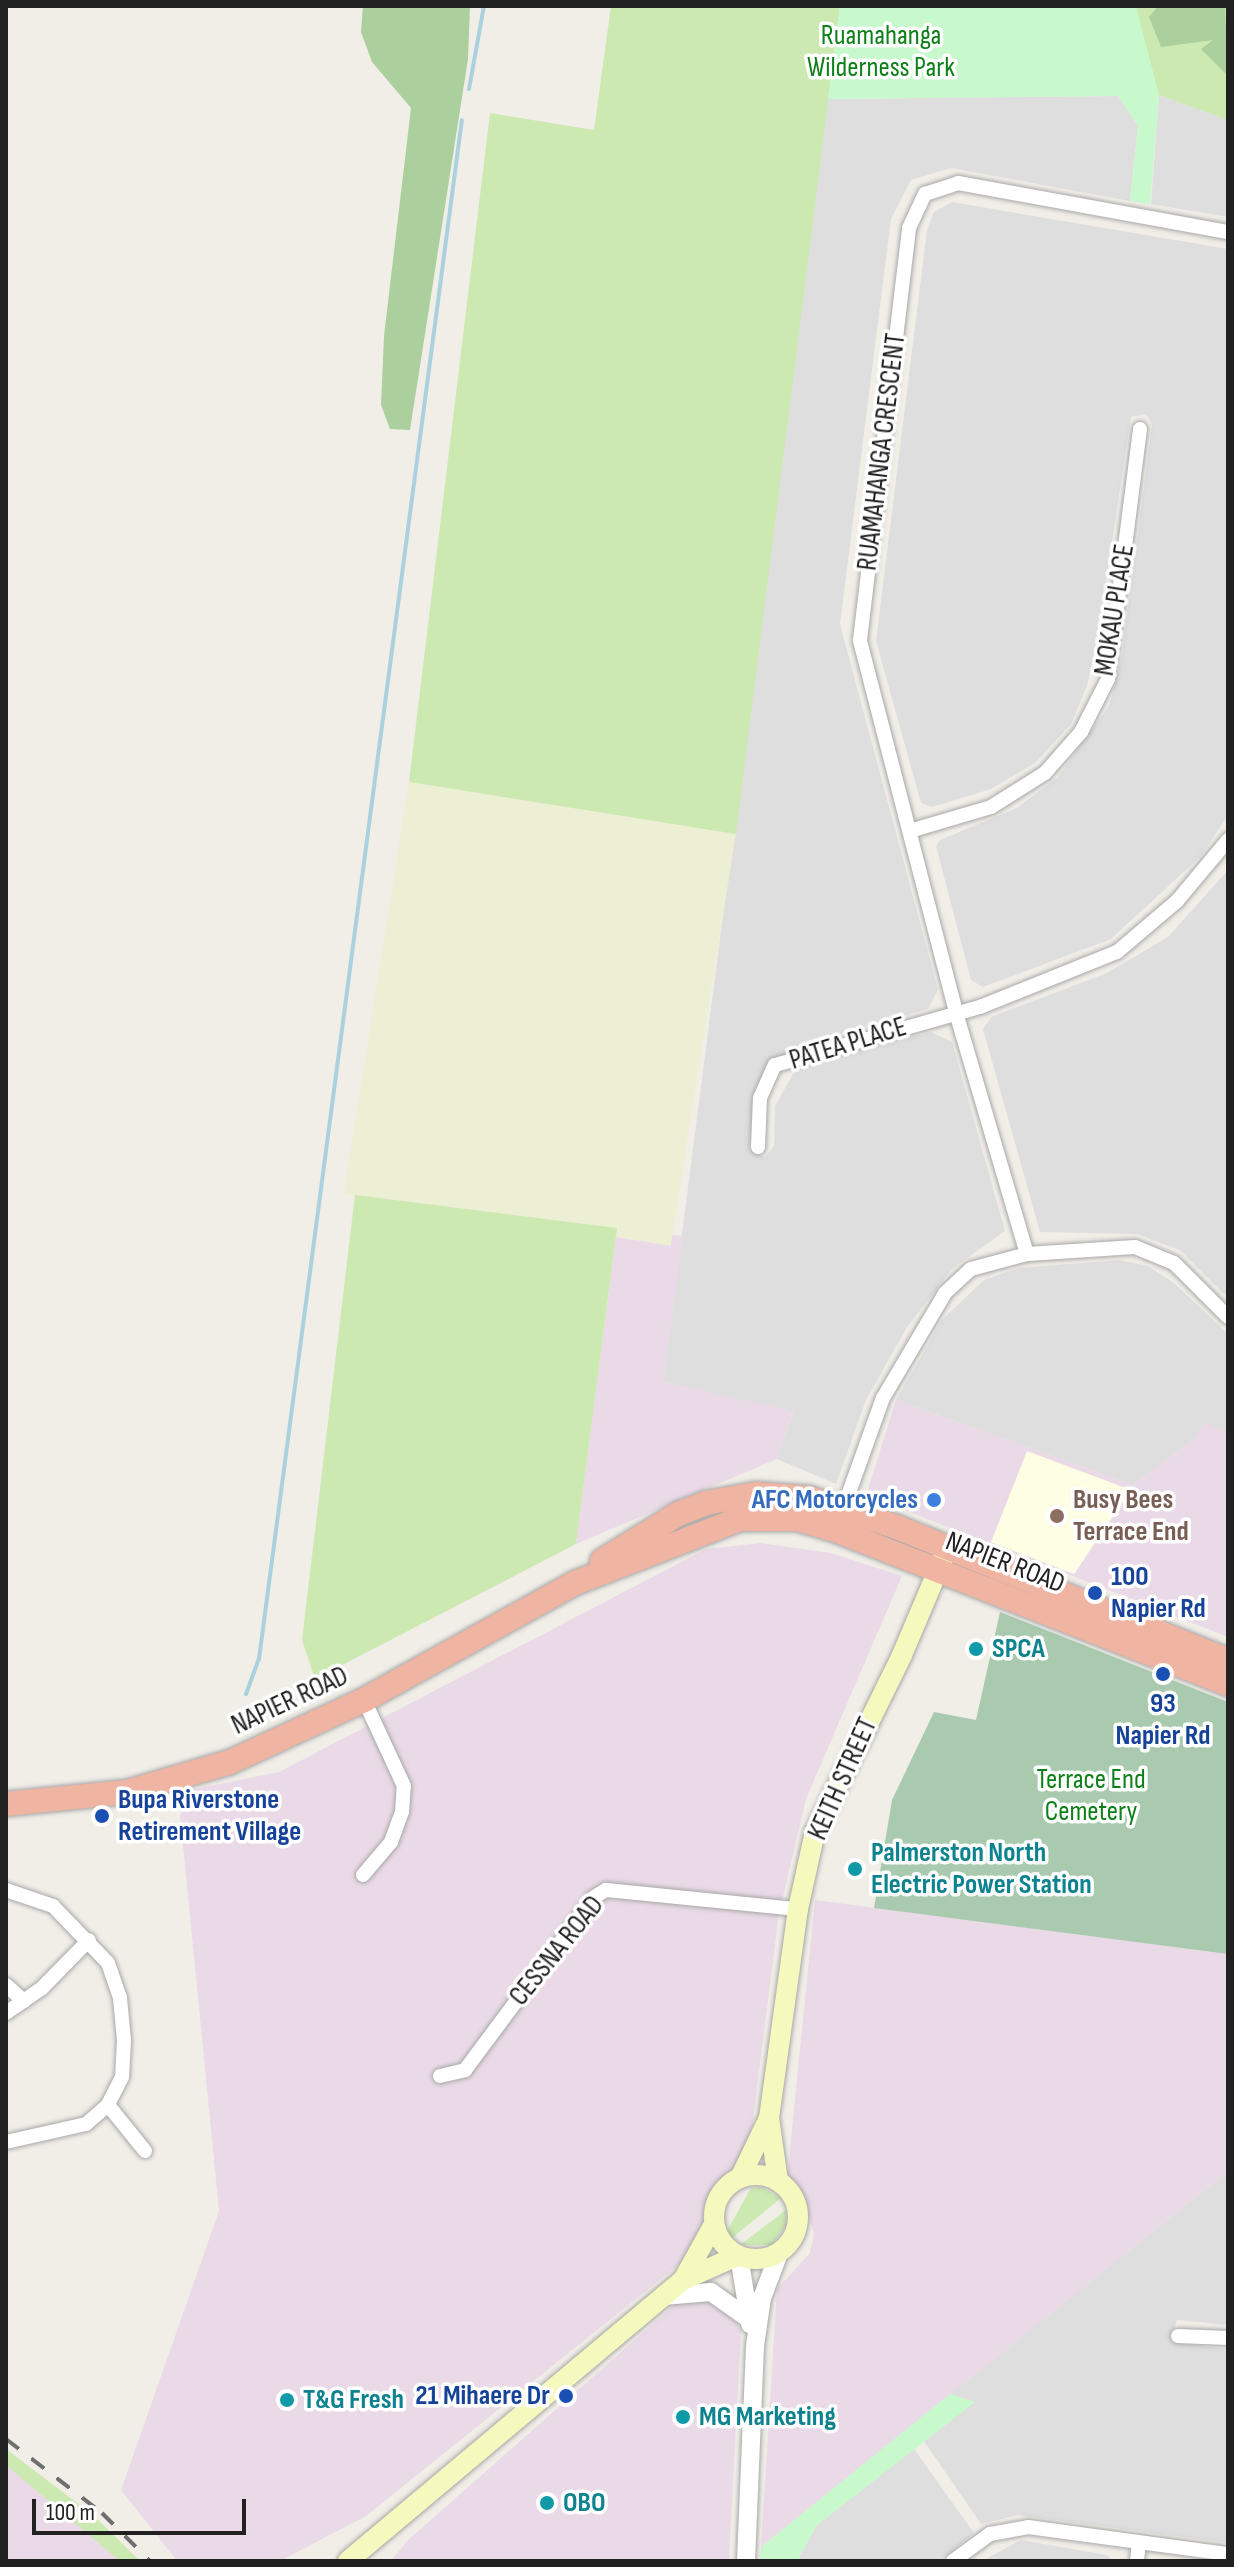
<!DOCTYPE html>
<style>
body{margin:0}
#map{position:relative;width:1234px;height:2567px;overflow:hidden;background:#f1eee8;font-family:"Sofia Sans Condensed",sans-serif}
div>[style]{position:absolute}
.residential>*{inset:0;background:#dfdede}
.industrial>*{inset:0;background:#eadae7}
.education>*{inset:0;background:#fefee4}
.farmland>*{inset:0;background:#edefd4;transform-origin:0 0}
.grass>*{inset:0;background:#cbe9b0}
.forest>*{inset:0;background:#accf9e}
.cemetery>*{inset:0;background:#a9caaf}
.park>*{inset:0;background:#c7f9cc}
.stream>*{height:4px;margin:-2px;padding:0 2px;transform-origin:2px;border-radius:2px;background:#aad1dd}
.roads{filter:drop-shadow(0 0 2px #a8a8a8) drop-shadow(0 0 2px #a8a8a8)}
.minor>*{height:14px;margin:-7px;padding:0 7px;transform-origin:7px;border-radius:7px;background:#fff}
.tertiary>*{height:18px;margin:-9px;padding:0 9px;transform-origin:9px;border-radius:9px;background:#fff}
.secondary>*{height:20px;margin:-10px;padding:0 10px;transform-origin:10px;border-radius:10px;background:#f5f9be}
.secondary>.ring{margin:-10px;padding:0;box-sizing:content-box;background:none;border:20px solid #f5f9be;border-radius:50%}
.trunk>*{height:24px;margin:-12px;padding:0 12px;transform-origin:12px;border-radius:12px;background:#f0b4a2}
.rail>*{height:4px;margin-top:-2px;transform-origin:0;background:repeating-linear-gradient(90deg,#6f6f6f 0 16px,transparent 0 32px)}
.dots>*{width:22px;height:22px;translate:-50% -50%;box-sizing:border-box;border:4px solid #fff;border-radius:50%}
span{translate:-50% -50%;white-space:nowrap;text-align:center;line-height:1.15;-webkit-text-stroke:7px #fff;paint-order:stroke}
.park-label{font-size:28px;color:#0e8019}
.street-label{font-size:28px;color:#212121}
.shop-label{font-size:28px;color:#366cbe;font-weight:700}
.right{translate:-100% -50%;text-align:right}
.education-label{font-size:28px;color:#785e54;font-weight:700}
.left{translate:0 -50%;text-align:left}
.transit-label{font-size:28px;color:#164399;font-weight:700}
.culture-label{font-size:28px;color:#0d838f;font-weight:700}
.frame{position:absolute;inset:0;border:8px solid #212121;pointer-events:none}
.scale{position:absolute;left:32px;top:2499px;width:214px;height:36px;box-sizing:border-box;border:4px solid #212121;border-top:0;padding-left:10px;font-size:24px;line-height:28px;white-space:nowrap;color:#212121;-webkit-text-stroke:6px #fff;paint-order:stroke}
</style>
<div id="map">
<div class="residential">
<i style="clip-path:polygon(1159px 95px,1228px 120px,1228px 217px,1151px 204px)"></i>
<i style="clip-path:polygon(1119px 96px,1138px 126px,1130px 201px,951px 168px,911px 180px,891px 219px,840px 624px,938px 990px,928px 1009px,809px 1043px,774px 1062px,753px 1098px,749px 1149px,765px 1157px,774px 1146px,775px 1106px,793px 1074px,808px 1063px,931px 1032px,952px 1042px,1005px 1231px,952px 1269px,907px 1327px,866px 1400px,836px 1484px,777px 1459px,793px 1412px,663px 1382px,828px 99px)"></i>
<i style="clip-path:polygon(952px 202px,1228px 249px,1228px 815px,1201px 856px,1111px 939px,983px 987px,971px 980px,936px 846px,940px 840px,1017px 808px,1058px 777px,1109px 706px,1121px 662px,1152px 425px,1146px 414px,1131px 417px,1097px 640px,1087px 686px,1071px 724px,1035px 763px,991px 789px,932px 807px,921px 803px,876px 641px,927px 230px,934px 212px)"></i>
<i style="clip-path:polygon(1228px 870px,1228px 1298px,1180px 1250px,1137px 1234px,1040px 1232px,983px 1029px,991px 1017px,1107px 973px,1168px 937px)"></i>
<i style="clip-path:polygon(1119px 1260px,1148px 1266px,1174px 1283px,1228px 1334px,1228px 1433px,1204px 1424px,1192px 1441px,1133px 1485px,896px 1400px,942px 1320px,984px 1280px,1019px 1268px)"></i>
<i style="clip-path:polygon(1228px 2171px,1228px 2325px,1177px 2320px,1171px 2336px,1182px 2344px,1228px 2349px,1228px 2543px,1018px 2515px,981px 2524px,924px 2441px,974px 2402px,950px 2394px)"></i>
<i style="clip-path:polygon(914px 2449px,974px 2533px,939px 2561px,797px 2561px,817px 2525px)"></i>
<i style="clip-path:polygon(1021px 2540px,1107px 2555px,1112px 2561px,982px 2561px)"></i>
</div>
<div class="industrial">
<i style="clip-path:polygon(617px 1228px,683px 1236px,663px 1382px,793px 1411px,777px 1459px,576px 1544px)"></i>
<i style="clip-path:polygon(896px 1400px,1133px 1485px,1192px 1441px,1204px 1423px,1228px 1433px,1228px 1637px,866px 1495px)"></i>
<i style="clip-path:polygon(761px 1543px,831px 1553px,902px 1576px,806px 1799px,779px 1914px,747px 2167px,698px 2249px,366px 2516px,280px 2561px,177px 2561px,121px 2490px,219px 2211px,180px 1815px,190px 1790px,279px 1772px,706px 1549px)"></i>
<i style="clip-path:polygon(815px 1900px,1228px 1954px,1228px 2171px,761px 2547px,777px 2289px,810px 2253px,814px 2233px,802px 2198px,787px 2179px)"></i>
<i style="clip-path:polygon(709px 2298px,726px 2308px,741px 2330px,729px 2561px,391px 2561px,408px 2540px,680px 2300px)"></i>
<i style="clip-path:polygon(6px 2465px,88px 2530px,120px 2561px,6px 2561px)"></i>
</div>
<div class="education">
<i style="clip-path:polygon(1027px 1451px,1131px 1490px,1074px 1574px,991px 1542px)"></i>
</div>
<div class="farmland">
<i style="left:409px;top:782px;width:331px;height:417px;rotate:9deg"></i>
</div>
<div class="grass">
<i style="clip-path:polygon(611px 6px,840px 6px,736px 834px,409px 782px,490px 113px,594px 130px)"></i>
<i style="clip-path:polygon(1132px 6px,1228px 6px,1228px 120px,1159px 95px)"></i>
<i style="clip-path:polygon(355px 1195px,617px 1228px,576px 1544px,315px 1679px,302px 1640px)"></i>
<i style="clip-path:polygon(762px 2187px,781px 2198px,732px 2238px,727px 2231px,751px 2188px)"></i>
<i style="clip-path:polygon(786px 2210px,787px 2224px,772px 2245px,740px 2245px)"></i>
<i style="clip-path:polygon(6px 2449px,93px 2515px,140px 2561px,120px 2561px,6px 2465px)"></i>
</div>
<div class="forest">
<i style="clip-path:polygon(363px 6px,470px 6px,468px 59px,410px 430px,390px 429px,381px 405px,384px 336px,411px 108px,372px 62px,361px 32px)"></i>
<i style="clip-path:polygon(1158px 6px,1225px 6px,1228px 76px,1201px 49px,1213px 40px,1161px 47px,1149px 17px)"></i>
</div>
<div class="cemetery">
<i style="clip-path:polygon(1000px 1612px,1228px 1702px,1228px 1954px,874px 1908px,892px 1800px,934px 1712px,976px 1720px)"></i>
</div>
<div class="park">
<i style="clip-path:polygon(840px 6px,1136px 6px,1159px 95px,1150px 204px,1130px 201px,1138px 126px,1118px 96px,828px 99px)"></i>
<i style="clip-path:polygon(950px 2394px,975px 2402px,817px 2525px,797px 2561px,760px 2561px,761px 2547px)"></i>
</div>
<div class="stream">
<i style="left:469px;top:89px;width:84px;rotate:-79.8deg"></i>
<i style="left:246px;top:1694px;width:37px;rotate:-70deg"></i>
<i style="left:259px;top:1659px;width:1552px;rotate:-82.49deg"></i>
</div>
<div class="roads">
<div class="minor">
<i style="left:913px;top:830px;width:81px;rotate:-16.4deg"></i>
<i style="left:991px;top:807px;width:64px;rotate:-32.2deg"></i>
<i style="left:1045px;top:773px;width:55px;rotate:-48.7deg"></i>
<i style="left:1081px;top:732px;width:59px;rotate:-63deg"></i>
<i style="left:1108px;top:679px;width:252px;rotate:-82.7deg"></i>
<i style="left:758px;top:1147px;width:49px;rotate:-87.7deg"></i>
<i style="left:760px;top:1098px;width:36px;rotate:-66deg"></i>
<i style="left:775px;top:1065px;width:213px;rotate:-15.8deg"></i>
<i style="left:980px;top:1007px;width:148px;rotate:-21.9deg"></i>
<i style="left:1117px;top:952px;width:79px;rotate:-40.4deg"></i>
<i style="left:1177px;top:901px;width:80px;rotate:-50.1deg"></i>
<i style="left:1027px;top:1254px;width:252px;rotate:-106.4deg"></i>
<i style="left:956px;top:1012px;width:384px;rotate:-104.5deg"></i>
<i style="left:860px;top:640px;width:415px;rotate:-83.2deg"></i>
<i style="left:909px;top:228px;width:38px;rotate:-65deg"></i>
<i style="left:925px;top:194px;width:35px;rotate:-18deg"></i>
<i style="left:958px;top:183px;width:274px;rotate:10.3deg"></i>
<i style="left:841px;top:1515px;width:124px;rotate:-70.3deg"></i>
<i style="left:883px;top:1398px;width:122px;rotate:-59.4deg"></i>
<i style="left:945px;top:1293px;width:35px;rotate:-43deg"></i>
<i style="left:971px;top:1269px;width:58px;rotate:-15deg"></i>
<i style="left:1027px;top:1254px;width:108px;rotate:-3.7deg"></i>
<i style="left:1135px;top:1247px;width:42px;rotate:22.3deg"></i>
<i style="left:1174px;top:1263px;width:76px;rotate:45deg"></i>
<i style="left:363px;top:1875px;width:43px;rotate:-49.7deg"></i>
<i style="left:391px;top:1842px;width:32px;rotate:-70deg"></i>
<i style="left:402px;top:1812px;width:26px;rotate:-86deg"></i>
<i style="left:404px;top:1786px;width:95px;rotate:-114.9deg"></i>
<i style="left:6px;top:1890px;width:50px;rotate:18.8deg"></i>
<i style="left:53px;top:1906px;width:79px;rotate:46deg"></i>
<i style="left:108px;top:1963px;width:37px;rotate:71deg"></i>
<i style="left:120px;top:1998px;width:42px;rotate:84.6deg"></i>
<i style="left:124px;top:2040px;width:37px;rotate:93deg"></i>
<i style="left:122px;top:2077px;width:31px;rotate:117deg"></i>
<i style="left:6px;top:1985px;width:24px;rotate:42deg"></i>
<i style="left:6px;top:2013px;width:44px;rotate:-34.8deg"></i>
<i style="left:42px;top:1988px;width:67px;rotate:-45.6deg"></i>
<i style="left:440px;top:2076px;width:26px;rotate:-13deg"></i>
<i style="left:465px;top:2070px;width:214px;rotate:-53.3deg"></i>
<i style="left:593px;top:1898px;width:15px;rotate:-32deg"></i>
<i style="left:606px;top:1890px;width:193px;rotate:5.7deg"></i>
<i style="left:6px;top:2142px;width:82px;rotate:-12.7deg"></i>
<i style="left:86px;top:2124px;width:29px;rotate:-41deg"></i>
<i style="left:108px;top:2105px;width:59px;rotate:51.2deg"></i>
<i style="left:1178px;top:2336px;width:50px;rotate:2.3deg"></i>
<i style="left:953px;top:2561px;width:46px;rotate:-36.1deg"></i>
<i style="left:990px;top:2534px;width:39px;rotate:-10deg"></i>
<i style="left:1028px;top:2527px;width:202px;rotate:7.7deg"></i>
<i style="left:1137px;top:2561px;width:18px;rotate:-84deg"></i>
</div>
<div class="tertiary">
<i style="left:739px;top:2256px;width:69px;rotate:80.8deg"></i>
<i style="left:663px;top:2296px;width:48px;rotate:-4.8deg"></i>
<i style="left:711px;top:2292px;width:47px;rotate:35.4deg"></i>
<i style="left:746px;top:2561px;width:215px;rotate:-87.6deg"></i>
<i style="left:755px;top:2346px;width:49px;rotate:-81.7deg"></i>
<i style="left:762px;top:2298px;width:48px;rotate:-69.3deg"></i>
</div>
<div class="secondary">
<i class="ring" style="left:714px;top:2175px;width:64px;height:64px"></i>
<i style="left:740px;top:2178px;width:67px;rotate:-64.2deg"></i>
<i style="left:778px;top:2181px;width:64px;rotate:-98.1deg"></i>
<i style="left:769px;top:2118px;width:211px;rotate:-82.1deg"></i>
<i style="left:798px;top:1909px;width:79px;rotate:-77.6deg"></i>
<i style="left:815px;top:1832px;width:197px;rotate:-63.8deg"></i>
<i style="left:902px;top:1655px;width:108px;rotate:-67deg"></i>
<i style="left:683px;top:2280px;width:64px;rotate:-61deg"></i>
<i style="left:348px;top:2561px;width:437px;rotate:-40deg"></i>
<i style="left:683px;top:2280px;width:59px;rotate:-24deg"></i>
</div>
<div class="trunk">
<i style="left:602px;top:1561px;width:89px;rotate:-31.7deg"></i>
<i style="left:678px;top:1514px;width:30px;rotate:-21deg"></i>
<i style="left:706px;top:1503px;width:51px;rotate:-10.2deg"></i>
<i style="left:756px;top:1494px;width:53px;rotate:4.3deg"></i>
<i style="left:809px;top:1498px;width:95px;rotate:18.4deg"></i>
<i style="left:899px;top:1528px;width:354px;rotate:21.9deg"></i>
<i style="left:6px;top:1804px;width:122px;rotate:-5.7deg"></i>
<i style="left:127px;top:1792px;width:107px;rotate:-16.2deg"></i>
<i style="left:230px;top:1762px;width:148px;rotate:-24.8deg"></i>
<i style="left:364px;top:1700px;width:241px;rotate:-29deg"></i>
<i style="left:575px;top:1583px;width:177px;rotate:-21.2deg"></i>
<i style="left:740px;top:1519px;width:57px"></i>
<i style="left:797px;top:1519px;width:40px;rotate:16deg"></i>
<i style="left:835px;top:1530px;width:422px;rotate:21.4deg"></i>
</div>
</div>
<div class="rail">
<i style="left:6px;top:2439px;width:121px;rotate:37.6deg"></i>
<i style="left:102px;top:2513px;width:68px;rotate:45deg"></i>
</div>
<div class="dots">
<i style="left:934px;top:1500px;background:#3f7fe0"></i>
<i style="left:1057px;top:1516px;background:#8d6e63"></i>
<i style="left:1095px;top:1593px;background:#1a4fb4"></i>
<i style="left:976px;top:1649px;background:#0f9aa8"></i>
<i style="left:1163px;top:1674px;background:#1a4fb4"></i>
<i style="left:102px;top:1816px;background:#1a4fb4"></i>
<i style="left:855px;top:1869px;background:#0f9aa8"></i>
<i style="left:566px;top:2396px;background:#1a4fb4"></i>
<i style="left:287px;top:2400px;background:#0f9aa8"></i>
<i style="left:683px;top:2417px;background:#0f9aa8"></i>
<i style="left:547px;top:2503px;background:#0f9aa8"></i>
</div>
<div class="park-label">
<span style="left:881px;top:52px">Ruamahanga<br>Wilderness Park</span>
<span style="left:1091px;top:1796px">Terrace End<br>Cemetery</span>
</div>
<div class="street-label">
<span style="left:882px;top:452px;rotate:-83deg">RUAMAHANGA CRESCENT</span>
<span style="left:1115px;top:610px;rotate:-81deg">MOKAU PLACE</span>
<span style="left:848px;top:1044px;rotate:-17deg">PATEA PLACE</span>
<span style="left:1005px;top:1563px;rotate:21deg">NAPIER ROAD</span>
<span style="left:290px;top:1701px;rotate:-25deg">NAPIER ROAD</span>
<span style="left:843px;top:1779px;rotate:-66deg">KEITH STREET</span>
<span style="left:557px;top:1951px;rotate:-51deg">CESSNA ROAD</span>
</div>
<div class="shop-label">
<span class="right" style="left:918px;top:1500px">AFC Motorcycles</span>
</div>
<div class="education-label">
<span class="left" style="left:1073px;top:1516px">Busy Bees<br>Terrace End</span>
</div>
<div class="transit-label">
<span class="left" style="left:1111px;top:1593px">100<br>Napier Rd</span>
<span style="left:1163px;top:1720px">93<br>Napier Rd</span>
<span class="left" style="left:118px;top:1816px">Bupa Riverstone<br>Retirement Village</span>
<span class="right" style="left:550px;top:2396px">21 Mihaere Dr</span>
</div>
<div class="culture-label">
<span class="left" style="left:992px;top:1649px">SPCA</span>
<span class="left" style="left:871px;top:1869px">Palmerston North<br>Electric Power Station</span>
<span class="left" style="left:303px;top:2400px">T&amp;G Fresh</span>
<span class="left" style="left:699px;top:2417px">MG Marketing</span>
<span class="left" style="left:563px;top:2503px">OBO</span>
</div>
<div class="frame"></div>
<div class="scale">100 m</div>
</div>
